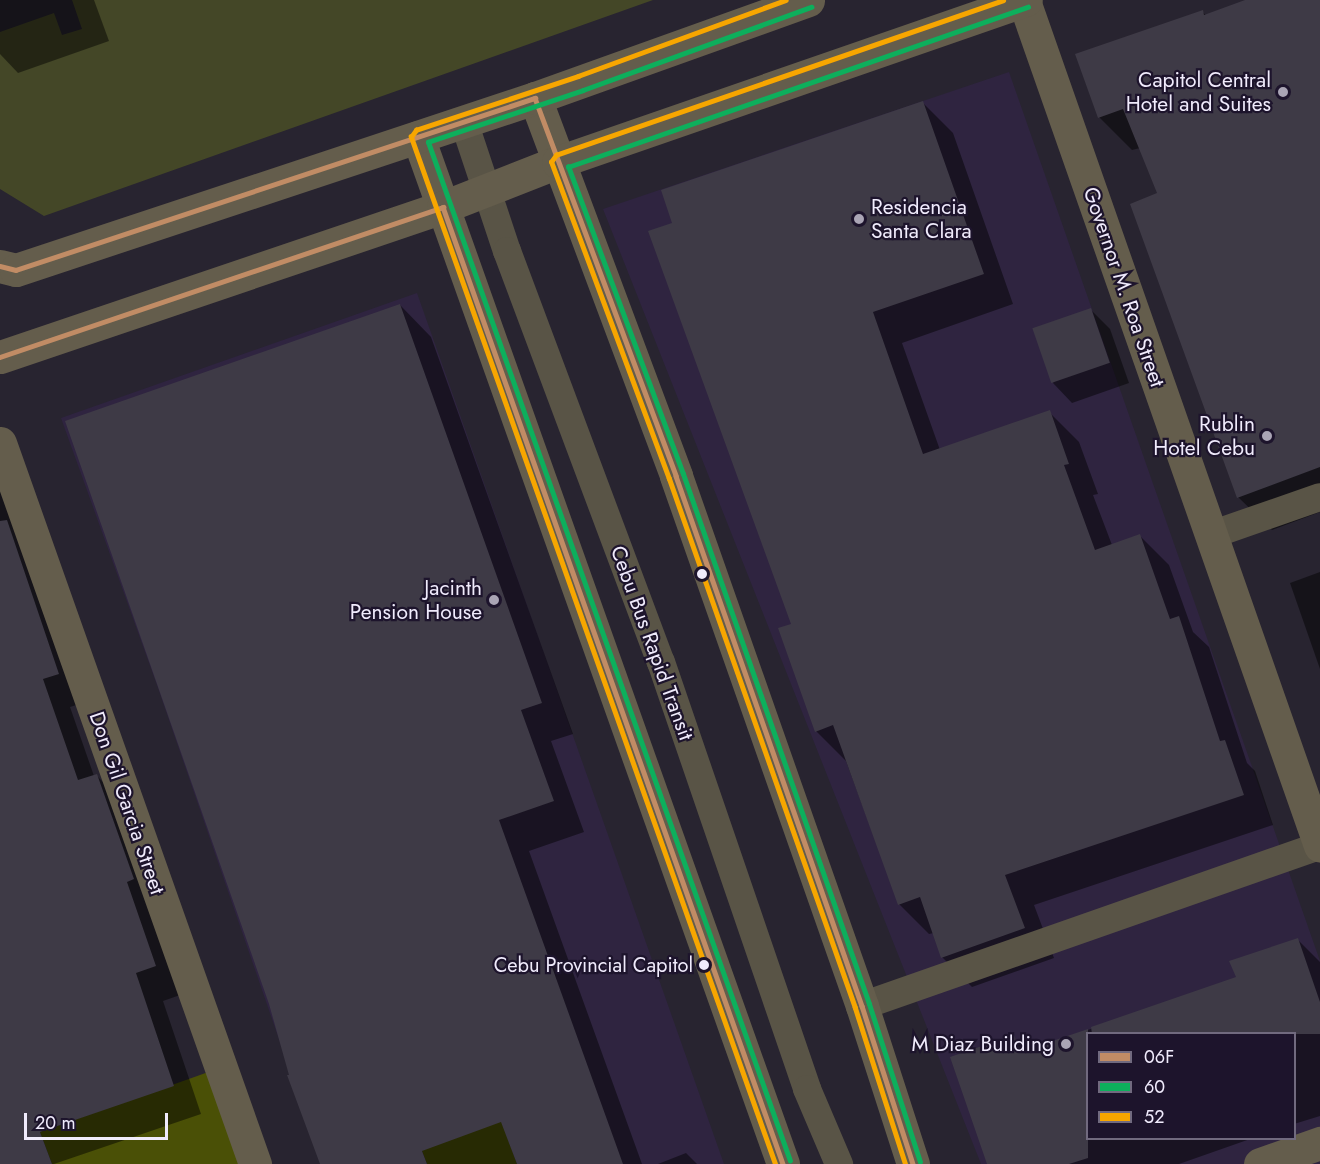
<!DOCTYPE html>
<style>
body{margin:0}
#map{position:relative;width:1320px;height:1164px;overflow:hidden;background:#282430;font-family:Jost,sans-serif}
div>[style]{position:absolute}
.built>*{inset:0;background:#2f2440}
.green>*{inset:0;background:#444727}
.forest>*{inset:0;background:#4a5006}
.shadow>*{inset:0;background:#0007}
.building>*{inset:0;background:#3e3a46;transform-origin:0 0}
.lane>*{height:28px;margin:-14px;padding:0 14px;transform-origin:14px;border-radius:14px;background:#595446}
.secondary>*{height:33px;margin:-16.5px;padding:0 16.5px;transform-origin:16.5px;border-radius:16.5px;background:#645d4c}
.bus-1>*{height:4.5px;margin:-2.25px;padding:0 2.25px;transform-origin:2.25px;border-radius:2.25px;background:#c18c65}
.bus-2>*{height:4.5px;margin:-2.25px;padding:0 2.25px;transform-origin:2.25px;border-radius:2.25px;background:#0daf5c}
.bus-3>*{height:4.5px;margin:-2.25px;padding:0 2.25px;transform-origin:2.25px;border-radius:2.25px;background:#f7a600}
.dots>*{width:16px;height:16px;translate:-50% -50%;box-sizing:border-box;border:3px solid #1d142c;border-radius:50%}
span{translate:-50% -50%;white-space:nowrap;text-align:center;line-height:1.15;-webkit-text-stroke:4.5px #1d142c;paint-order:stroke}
.bus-label{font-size:20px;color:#f0ebfc}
.right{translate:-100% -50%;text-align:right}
.poi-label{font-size:21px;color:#f0ebfc}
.left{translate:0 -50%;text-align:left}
.street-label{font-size:21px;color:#f0ebfc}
.legend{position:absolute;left:1086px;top:1032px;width:210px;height:108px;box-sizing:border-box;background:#1d142c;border:2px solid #716a7f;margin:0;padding:8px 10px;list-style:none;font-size:18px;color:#f0ebfc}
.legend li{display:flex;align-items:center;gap:12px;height:30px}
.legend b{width:30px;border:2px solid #716a7f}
.scale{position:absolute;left:24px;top:1113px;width:144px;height:27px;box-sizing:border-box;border:3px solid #f0ebfc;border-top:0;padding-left:8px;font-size:18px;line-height:21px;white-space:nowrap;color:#f0ebfc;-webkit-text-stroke:4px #1d142c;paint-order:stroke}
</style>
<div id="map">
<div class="built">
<i style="clip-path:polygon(evenodd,1009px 72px,1320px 961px,1320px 1164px,981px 1164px,603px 209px,1009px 72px,1088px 1034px,1294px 1034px,1294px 1138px,1088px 1138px,1088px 1034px)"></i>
<i style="clip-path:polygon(417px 293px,724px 1164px,322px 1164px,157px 685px,61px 418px)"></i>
</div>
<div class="green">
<i style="clip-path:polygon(72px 0,653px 0,44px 216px,0 189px,0 32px,54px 13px,62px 35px,82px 29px)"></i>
</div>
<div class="forest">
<i style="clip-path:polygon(453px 986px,517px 1164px,427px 1164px,422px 1151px)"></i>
<i style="clip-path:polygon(214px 1070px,246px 1164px,52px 1164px,40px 1132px)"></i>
</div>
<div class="shadow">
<i style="clip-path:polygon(0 0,94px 0,109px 41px,18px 73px,0 54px)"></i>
<i style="clip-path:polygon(1249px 0,1320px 0,1320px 512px,1272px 530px,1238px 497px,1159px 194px,1140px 148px,1132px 150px,1099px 117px,1202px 12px,1206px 15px)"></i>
<i style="clip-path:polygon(923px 103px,953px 133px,1013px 304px,902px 343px,940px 450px,1049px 412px,1079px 442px,1098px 494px,1093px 495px,1112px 545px,1139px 535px,1169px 565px,1193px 632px,1209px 647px,1247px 763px,1255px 771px,1273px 825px,1034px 905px,1054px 958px,972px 987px,942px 957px,934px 933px,929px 934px,899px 904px,846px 761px,816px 731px,793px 625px,674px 224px)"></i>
<i style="clip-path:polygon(400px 305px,431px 337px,573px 734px,551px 741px,584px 832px,529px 851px,642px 1164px,322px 1164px)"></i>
<i style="clip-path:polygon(1090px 309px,1110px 329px,1129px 383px,1072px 403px,1053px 383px)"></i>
<i style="clip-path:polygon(0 468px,86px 702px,70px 707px,94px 776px,97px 776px,125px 804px,183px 994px,163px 1001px,201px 1114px,54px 1164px,0 1164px)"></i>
<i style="clip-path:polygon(1320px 572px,1320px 669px,1290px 583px)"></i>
<i style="clip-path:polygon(1297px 939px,1320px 962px,1320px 1116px,1294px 1124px,1294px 1034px,1088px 1034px,1088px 1138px,1253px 1138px,1179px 1164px,989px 1164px,1013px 1037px,1027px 1051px,1238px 978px)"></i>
<i style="clip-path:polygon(686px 1153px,697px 1164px,658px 1164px)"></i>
</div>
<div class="building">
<i style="clip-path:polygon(1245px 0,1320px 0,1320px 467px,1237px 498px,1130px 204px,1157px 193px,1123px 109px,1098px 118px,1075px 54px,1203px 10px,1204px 15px)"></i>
<i style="clip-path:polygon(923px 101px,984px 274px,873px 312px,923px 454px,1050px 410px,1069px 464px,1064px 465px,1095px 550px,1140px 534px,1170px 619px,1179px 616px,1220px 741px,1225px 740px,1244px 795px,1005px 875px,1025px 928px,941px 958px,920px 897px,898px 905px,833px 725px,815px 732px,778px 628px,791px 624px,648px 231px,672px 223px,661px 190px)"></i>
<i style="clip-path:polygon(400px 304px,542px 703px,521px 710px,554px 801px,499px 820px,623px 1164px,517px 1164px,501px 1122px,422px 1151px,427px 1164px,320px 1164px,287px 1075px,289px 1075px,269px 1004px,65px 421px)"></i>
<i style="left:1091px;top:308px;width:58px;height:62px;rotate:71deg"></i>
<i style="clip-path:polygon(7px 520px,59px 674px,43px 679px,78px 780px,97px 774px,134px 879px,127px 882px,156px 966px,136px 973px,174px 1086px,40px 1132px,52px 1164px,0 1164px,0 521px)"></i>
<i style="clip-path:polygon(1298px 938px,1320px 1002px,1320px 1034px,1092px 1034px,1091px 1027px,1236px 977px,1229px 961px)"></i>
<i style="clip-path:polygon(1088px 1029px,1088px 1158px,1069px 1164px,987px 1164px,950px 1057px,1014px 1035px,1020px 1052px)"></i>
</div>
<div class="lane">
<i style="left:464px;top:122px;width:136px;rotate:71.6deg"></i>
<i style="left:507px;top:251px;width:439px;rotate:69.5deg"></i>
<i style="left:661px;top:662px;width:451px;rotate:71.1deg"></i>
<i style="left:807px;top:1089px;width:82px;rotate:66.9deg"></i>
<i style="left:1211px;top:535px;width:115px;rotate:-19.2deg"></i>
<i style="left:862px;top:1006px;width:485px;rotate:-19.3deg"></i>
</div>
<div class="secondary">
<i style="left:1024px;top:1px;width:895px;rotate:70.69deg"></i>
<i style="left:535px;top:98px;width:403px;rotate:69.5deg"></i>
<i style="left:676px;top:476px;width:562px;rotate:70.66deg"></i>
<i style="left:862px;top:1006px;width:166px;rotate:72.1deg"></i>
<i style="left:418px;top:137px;width:1090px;rotate:70.43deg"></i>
<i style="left:0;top:266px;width:16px;rotate:14deg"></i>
<i style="left:16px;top:270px;width:547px;rotate:-18.34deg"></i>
<i style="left:535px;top:98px;width:290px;rotate:-19.7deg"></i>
<i style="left:0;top:357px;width:468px;rotate:-18.7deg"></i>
<i style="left:443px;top:207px;width:123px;rotate:-21.4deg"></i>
<i style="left:558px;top:162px;width:495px;rotate:-19.1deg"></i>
<i style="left:0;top:443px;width:765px;rotate:70.52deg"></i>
<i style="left:1260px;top:1164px;width:64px;rotate:-19.3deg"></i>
</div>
<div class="bus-1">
<i style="left:0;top:266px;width:16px;rotate:14deg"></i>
<i style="left:16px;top:270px;width:547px;rotate:-18.34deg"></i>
<i style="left:535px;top:98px;width:403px;rotate:69.5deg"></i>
<i style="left:676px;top:476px;width:562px;rotate:70.66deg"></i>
<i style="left:862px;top:1006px;width:166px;rotate:72.1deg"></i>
<i style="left:0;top:357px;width:468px;rotate:-18.7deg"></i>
<i style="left:443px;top:207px;width:1016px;rotate:70.44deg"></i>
</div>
<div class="bus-2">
<i style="left:790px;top:1161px;width:1081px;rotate:-109.56deg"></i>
<i style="left:428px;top:142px;width:163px;rotate:-18.5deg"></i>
<i style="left:583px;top:90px;width:243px;rotate:-20deg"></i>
<i style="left:920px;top:1162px;width:166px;rotate:-107.9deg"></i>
<i style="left:869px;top:1004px;width:562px;rotate:-109.34deg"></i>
<i style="left:683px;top:474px;width:328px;rotate:-110.5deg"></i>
<i style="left:568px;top:167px;width:487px;rotate:-19.2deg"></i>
</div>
<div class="bus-3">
<i style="left:775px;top:1164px;width:1090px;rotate:-109.52deg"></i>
<i style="left:411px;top:137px;width:9px;rotate:-54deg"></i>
<i style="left:416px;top:130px;width:171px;rotate:-18.4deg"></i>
<i style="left:578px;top:76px;width:221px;rotate:-20.1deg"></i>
<i style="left:905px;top:1164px;width:164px;rotate:-107.8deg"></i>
<i style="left:855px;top:1008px;width:561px;rotate:-109.37deg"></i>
<i style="left:669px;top:479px;width:338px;rotate:-110.4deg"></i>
<i style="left:551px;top:162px;width:9px;rotate:-54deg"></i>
<i style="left:556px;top:155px;width:473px;rotate:-19.1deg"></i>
</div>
<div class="dots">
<i style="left:1283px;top:92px;background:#aaa5b5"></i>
<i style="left:859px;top:219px;background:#aaa5b5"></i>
<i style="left:1267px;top:436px;background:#aaa5b5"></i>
<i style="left:702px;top:574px;background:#f0ebfc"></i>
<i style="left:494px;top:600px;background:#aaa5b5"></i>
<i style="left:704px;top:965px;background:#f0ebfc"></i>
<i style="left:1066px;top:1044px;background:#aaa5b5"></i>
</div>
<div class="bus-label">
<span class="right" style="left:693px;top:965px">Cebu Provincial Capitol</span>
</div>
<div class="poi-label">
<span class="right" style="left:1271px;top:92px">Capitol Central<br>Hotel and Suites</span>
<span class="left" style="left:871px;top:219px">Residencia<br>Santa Clara</span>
<span class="right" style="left:1255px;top:436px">Rublin<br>Hotel Cebu</span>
<span class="right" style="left:482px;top:600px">Jacinth<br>Pension House</span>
<span class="right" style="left:1054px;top:1044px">M Diaz Building</span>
</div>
<div class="street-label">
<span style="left:1124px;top:287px;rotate:71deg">Governor M. Roa Street</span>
<span style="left:652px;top:643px;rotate:70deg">Cebu Bus Rapid Transit</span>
<span style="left:127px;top:803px;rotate:71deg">Don Gil Garcia Street</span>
</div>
<ul class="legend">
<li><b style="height:8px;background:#c18c65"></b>06F</li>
<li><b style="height:8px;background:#0daf5c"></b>60</li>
<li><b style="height:8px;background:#f7a600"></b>52</li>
</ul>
<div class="scale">20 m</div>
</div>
